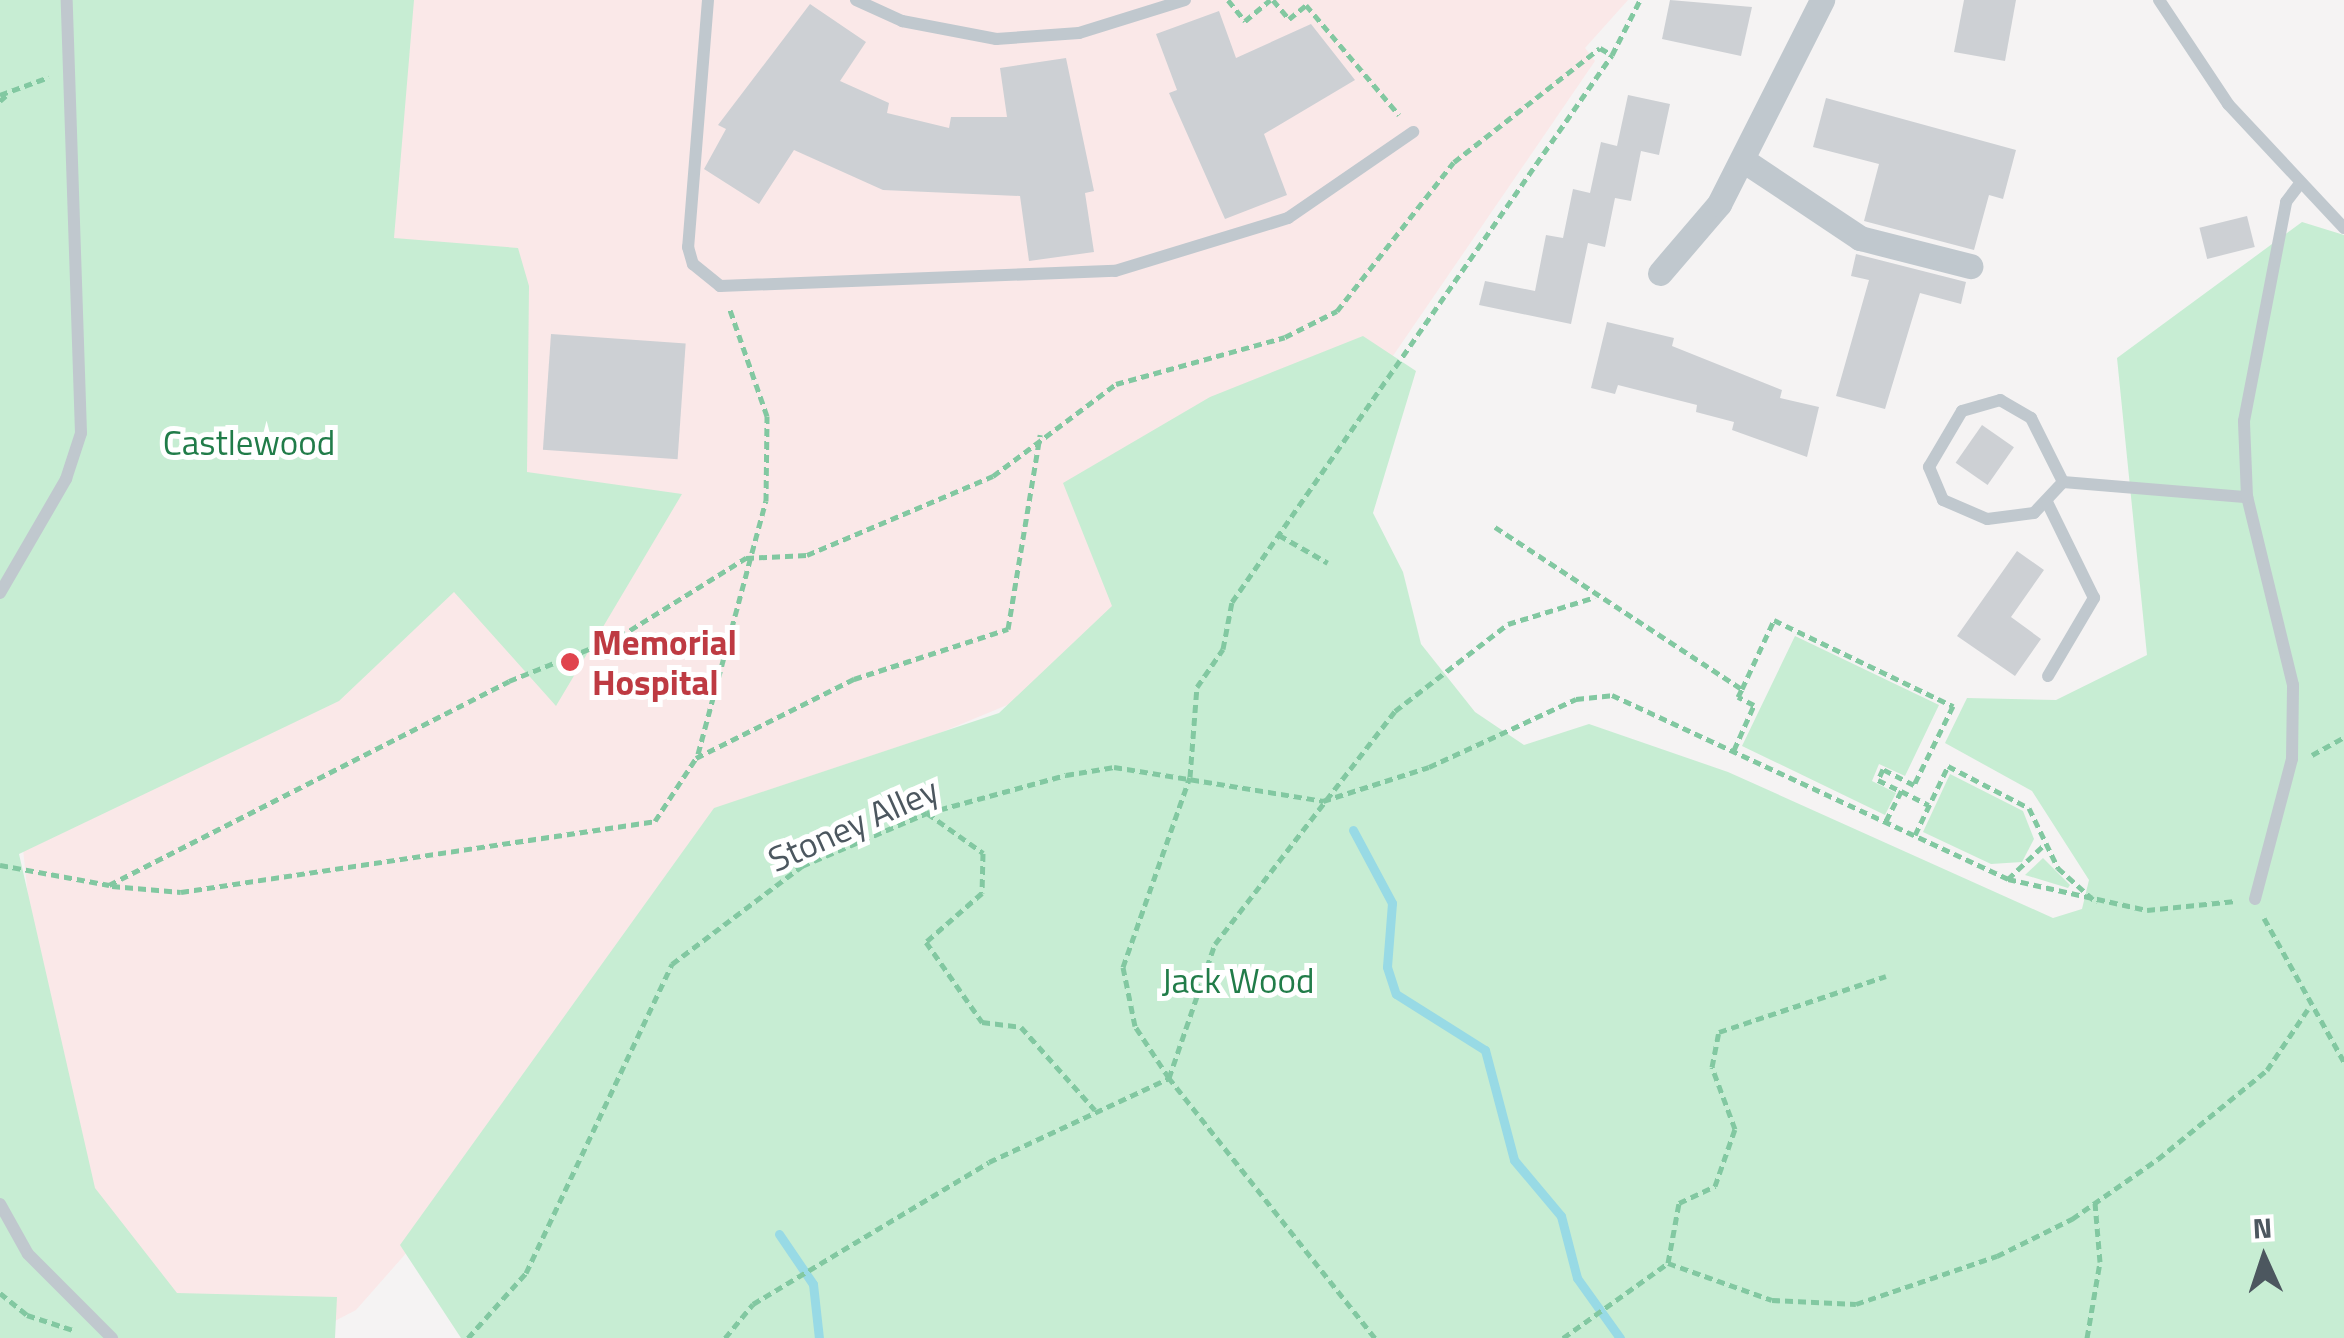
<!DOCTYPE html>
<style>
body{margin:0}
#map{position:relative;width:2344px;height:1338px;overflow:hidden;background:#f5f3f3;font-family:"Titillium Web",sans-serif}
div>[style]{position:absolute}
.medical>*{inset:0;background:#fae8e8}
.green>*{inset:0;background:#c7edd3}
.stream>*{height:9px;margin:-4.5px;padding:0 4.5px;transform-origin:4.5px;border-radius:4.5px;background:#98dae5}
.building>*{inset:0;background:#cdd0d4;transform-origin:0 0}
.path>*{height:5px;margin-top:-2.5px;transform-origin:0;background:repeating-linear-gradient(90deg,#82c8a1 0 8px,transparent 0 13px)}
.lane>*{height:12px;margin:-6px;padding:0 6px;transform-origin:6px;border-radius:6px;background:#c0c8ce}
.street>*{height:25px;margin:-12.5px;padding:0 12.5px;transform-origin:12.5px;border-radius:12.5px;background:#c0c8ce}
.dots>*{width:28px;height:28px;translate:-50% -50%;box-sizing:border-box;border:5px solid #fff;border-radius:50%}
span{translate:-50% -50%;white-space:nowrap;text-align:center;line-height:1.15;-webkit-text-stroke:10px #fff;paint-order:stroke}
.park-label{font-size:35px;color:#217c49}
.health-label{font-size:35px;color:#be3a42;font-weight:700}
.left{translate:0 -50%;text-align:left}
.street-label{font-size:35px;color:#4c575f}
.north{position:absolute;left:2214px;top:1208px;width:100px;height:100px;-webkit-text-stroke:8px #fff;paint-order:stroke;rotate:357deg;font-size:28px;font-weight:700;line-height:40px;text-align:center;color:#4c575f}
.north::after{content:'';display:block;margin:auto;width:35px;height:45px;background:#4c575f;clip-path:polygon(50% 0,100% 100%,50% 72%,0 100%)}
</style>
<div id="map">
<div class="medical">
<i style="clip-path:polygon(109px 0,1628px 0,1585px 48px,1595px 61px,1212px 620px,817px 784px,636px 919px,453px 1200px,356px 1310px,302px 1338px,192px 1338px,53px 1134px,21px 830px)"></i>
</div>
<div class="green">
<i style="clip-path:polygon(0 0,414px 0,394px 238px,518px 248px,529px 286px,527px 472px,682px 494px,556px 706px,454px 592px,339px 701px,19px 854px,95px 1188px,177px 1293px,337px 1297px,335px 1338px,0 1338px)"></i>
<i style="clip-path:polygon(2302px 222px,2344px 235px,2344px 1338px,461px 1338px,400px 1245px,714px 808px,999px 713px,1112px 606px,1063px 483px,1210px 397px,1363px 336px,1416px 371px,1373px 513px,1403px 572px,1421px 644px,1475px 712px,1524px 745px,1589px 724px,1728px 772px,2053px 918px,2082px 909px,2089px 880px,2032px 791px,1945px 743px,1967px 698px,2056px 700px,2147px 655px,2117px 358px)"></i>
<i style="clip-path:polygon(1795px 636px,1939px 705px,1905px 776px,1879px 764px,1872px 781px,1896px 793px,1885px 815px,1742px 746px)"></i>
<i style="clip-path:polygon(1950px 774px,2023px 811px,2034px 839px,2022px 862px,1991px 864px,1923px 832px)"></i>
<i style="clip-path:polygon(2043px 858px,2070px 885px,2068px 888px,2025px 875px)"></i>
</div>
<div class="stream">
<i style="left:1353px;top:830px;width:83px;rotate:61.9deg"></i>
<i style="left:1392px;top:903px;width:64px;rotate:94.5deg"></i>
<i style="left:1387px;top:967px;width:28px;rotate:72deg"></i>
<i style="left:1396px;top:994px;width:105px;rotate:32.2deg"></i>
<i style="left:1485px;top:1050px;width:114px;rotate:75.2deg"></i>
<i style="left:1514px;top:1160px;width:73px;rotate:50deg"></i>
<i style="left:1561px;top:1216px;width:64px;rotate:75.5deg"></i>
<i style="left:1577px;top:1278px;width:74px;rotate:54.4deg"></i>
<i style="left:779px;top:1234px;width:60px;rotate:55.8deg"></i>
<i style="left:813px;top:1284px;width:54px;rotate:83.7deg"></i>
</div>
<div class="building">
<i style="clip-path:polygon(1670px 0,1752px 7px,1741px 56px,1662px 39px)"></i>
<i style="clip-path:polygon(1964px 0,2016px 0,2005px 61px,1954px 52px)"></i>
<i style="clip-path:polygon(810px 4px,866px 42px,840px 81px,889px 103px,887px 113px,949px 128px,951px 117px,1007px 117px,1000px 68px,1066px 58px,1094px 191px,1085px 193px,1094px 252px,1029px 261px,1020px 196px,883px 190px,794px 150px,759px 204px,704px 169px,726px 129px,718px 125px)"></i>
<i style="clip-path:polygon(1219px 11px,1236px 58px,1311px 24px,1355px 80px,1264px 134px,1287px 195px,1225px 219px,1169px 93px,1177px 90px,1156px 34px)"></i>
<i style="clip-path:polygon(1628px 95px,1670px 104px,1659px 155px,1641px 151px,1631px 201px,1615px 198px,1605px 247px,1588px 243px,1571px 324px,1479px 305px,1485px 281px,1535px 291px,1546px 235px,1563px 238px,1573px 189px,1590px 193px,1601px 142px,1617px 146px)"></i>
<i style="clip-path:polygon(1826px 98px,2016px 150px,2003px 199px,1989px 195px,1974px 250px,1864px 221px,1879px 164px,1813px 147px)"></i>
<i style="left:2247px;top:216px;width:32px;height:49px;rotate:76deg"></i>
<i style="clip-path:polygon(1856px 254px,1966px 282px,1961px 304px,1920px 293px,1885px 409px,1836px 396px,1869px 280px,1851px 276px)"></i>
<i style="clip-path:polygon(1607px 322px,1674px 338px,1672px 346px,1782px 390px,1780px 398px,1819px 407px,1807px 457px,1732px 430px,1734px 422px,1696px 412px,1697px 405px,1618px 385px,1615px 394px,1591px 388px)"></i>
<i style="left:551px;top:334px;width:135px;height:116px;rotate:4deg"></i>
<i style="left:1982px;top:425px;width:39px;height:46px;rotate:35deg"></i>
<i style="clip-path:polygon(2017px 551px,2044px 570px,2011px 617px,2041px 639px,2015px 676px,1957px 636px)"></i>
</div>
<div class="path">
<i style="left:1228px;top:0;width:27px;rotate:51deg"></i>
<i style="left:1245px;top:21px;width:33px;rotate:-40deg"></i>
<i style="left:1273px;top:0;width:25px;rotate:50deg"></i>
<i style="left:1289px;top:19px;width:22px;rotate:-39deg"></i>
<i style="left:1306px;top:5px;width:144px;rotate:49.8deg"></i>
<i style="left:0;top:95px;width:52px;rotate:-20.2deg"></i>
<i style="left:0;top:101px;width:12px;rotate:-42deg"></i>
<i style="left:1495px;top:527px;width:295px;rotate:33.3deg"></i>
<i style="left:1742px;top:689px;width:76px;rotate:-65.1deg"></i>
<i style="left:1774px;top:620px;width:199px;rotate:25.7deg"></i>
<i style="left:1953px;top:706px;width:88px;rotate:116.3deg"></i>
<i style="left:1914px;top:785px;width:35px;rotate:-153deg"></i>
<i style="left:1883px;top:769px;width:12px;rotate:114deg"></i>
<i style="left:1878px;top:780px;width:25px;rotate:26deg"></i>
<i style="left:1279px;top:535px;width:56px;rotate:29.7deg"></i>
<i style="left:1734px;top:750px;width:49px;rotate:-66deg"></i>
<i style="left:1754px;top:705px;width:18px;rotate:-153deg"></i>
<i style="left:1738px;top:697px;width:9px;rotate:-63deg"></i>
<i style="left:698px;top:754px;width:262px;rotate:-75deg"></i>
<i style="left:766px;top:501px;width:85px;rotate:-89.3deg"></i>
<i style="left:767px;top:416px;width:115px;rotate:-109.2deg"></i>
<i style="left:2312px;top:755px;width:37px;rotate:-29deg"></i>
<i style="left:927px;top:813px;width:69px;rotate:35.5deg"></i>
<i style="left:983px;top:853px;width:40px;rotate:91.4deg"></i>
<i style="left:982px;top:893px;width:74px;rotate:138.8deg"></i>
<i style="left:926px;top:942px;width:98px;rotate:55deg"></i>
<i style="left:982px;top:1022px;width:39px;rotate:7deg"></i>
<i style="left:1021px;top:1027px;width:111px;rotate:48.3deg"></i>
<i style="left:1886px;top:821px;width:34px;rotate:-63deg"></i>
<i style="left:1901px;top:791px;width:31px;rotate:27deg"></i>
<i style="left:1915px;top:835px;width:76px;rotate:-64.4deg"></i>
<i style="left:1948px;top:766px;width:91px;rotate:27.4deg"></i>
<i style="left:2029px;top:808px;width:67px;rotate:64.2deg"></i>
<i style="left:2058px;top:868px;width:52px;rotate:41.9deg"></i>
<i style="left:0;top:865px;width:111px;rotate:10.4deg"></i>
<i style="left:109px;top:885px;width:449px;rotate:-27deg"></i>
<i style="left:509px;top:681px;width:118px;rotate:-21.8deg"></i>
<i style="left:619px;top:637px;width:150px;rotate:-31.9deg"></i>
<i style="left:746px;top:558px;width:61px;rotate:-2.8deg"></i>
<i style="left:807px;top:555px;width:202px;rotate:-23deg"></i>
<i style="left:993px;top:476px;width:154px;rotate:-36.8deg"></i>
<i style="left:1116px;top:384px;width:175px;rotate:-15.5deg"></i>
<i style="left:1285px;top:337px;width:58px;rotate:-26.6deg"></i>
<i style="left:1337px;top:311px;width:189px;rotate:-51.9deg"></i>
<i style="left:1454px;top:162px;width:185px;rotate:-38deg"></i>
<i style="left:1600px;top:48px;width:14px;rotate:30deg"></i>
<i style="left:2008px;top:879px;width:51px;rotate:-43.4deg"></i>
<i style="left:112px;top:886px;width:69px;rotate:5deg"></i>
<i style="left:181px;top:892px;width:479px;rotate:-8.5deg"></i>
<i style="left:655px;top:821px;width:75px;rotate:-56.9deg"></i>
<i style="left:696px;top:758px;width:177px;rotate:-26.6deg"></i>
<i style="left:854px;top:679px;width:162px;rotate:-18deg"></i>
<i style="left:1008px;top:629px;width:197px;rotate:-80.6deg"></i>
<i style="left:2264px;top:918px;width:165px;rotate:60.9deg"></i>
<i style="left:1668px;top:1263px;width:61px;rotate:-79.6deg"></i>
<i style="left:1679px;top:1203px;width:40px;rotate:-25deg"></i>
<i style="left:1715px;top:1186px;width:60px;rotate:-70.7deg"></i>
<i style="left:1735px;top:1129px;width:66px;rotate:-110.4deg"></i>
<i style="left:1712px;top:1067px;width:36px;rotate:-79deg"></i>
<i style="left:1719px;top:1032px;width:176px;rotate:-18.5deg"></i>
<i style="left:0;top:1293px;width:35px;rotate:39deg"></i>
<i style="left:27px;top:1315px;width:48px;rotate:18.1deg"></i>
<i style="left:468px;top:1338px;width:87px;rotate:-48.3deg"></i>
<i style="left:526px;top:1273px;width:342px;rotate:-64.7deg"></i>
<i style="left:672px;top:964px;width:163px;rotate:-37deg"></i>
<i style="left:802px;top:866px;width:136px;rotate:-23deg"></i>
<i style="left:927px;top:813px;width:144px;rotate:-15.3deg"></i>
<i style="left:1066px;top:775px;width:49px;rotate:-9.5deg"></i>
<i style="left:1114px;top:767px;width:212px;rotate:9.2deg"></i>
<i style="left:1323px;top:801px;width:111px;rotate:-17.8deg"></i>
<i style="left:1429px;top:767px;width:162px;rotate:-24.8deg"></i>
<i style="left:1576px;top:699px;width:36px;rotate:-6deg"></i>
<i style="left:1612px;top:695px;width:437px;rotate:24.9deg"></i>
<i style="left:2008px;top:879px;width:142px;rotate:12.6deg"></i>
<i style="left:2147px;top:910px;width:89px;rotate:-5.8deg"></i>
<i style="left:725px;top:1338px;width:44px;rotate:-50.5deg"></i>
<i style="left:753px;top:1304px;width:275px;rotate:-31deg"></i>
<i style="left:989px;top:1162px;width:199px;rotate:-25deg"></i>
<i style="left:1169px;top:1078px;width:142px;rotate:-71.1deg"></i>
<i style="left:1215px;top:944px;width:294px;rotate:-52.3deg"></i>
<i style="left:1395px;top:711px;width:143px;rotate:-37.6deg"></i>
<i style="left:1508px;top:624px;width:91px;rotate:-17.2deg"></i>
<i style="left:1375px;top:1338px;width:332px;rotate:-128.4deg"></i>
<i style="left:1169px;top:1078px;width:62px;rotate:-123.2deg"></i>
<i style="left:1135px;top:1026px;width:60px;rotate:-101.5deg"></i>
<i style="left:1123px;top:967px;width:201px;rotate:-70.6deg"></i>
<i style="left:1190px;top:777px;width:90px;rotate:-85.6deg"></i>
<i style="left:1197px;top:687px;width:46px;rotate:-55.6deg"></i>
<i style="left:1223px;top:649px;width:48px;rotate:-79.2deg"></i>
<i style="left:1232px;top:602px;width:666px;rotate:-55.21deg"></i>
<i style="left:1612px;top:55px;width:62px;rotate:-63deg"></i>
<i style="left:1563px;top:1338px;width:129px;rotate:-35.5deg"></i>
<i style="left:1668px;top:1263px;width:110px;rotate:19.6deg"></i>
<i style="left:1772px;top:1300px;width:84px;rotate:2.7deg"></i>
<i style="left:1856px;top:1304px;width:149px;rotate:-18.8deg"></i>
<i style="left:1997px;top:1256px;width:84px;rotate:-26.3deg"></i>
<i style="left:2072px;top:1219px;width:105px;rotate:-34.9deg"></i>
<i style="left:2158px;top:1159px;width:141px;rotate:-39.2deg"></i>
<i style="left:2267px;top:1070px;width:73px;rotate:-56.1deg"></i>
<i style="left:2087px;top:1338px;width:77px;rotate:-80.3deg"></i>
<i style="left:2100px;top:1262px;width:59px;rotate:-94.8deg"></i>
</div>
<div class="lane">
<i style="left:708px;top:0;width:248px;rotate:94.6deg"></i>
<i style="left:688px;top:247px;width:18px;rotate:74deg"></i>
<i style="left:693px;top:264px;width:35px;rotate:39deg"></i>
<i style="left:720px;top:286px;width:395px;rotate:-2.2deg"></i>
<i style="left:1115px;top:271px;width:181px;rotate:-17deg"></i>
<i style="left:1288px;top:218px;width:152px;rotate:-34.5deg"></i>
<i style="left:856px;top:0;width:51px;rotate:24.5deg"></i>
<i style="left:902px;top:21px;width:96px;rotate:10.8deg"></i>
<i style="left:996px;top:39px;width:83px;rotate:-4.1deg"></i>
<i style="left:1079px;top:33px;width:111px;rotate:-17.3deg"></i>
<i style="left:2159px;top:0;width:125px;rotate:56.4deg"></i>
<i style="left:2228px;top:104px;width:170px;rotate:46.9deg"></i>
<i style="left:2000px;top:400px;width:36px;rotate:30deg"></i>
<i style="left:2031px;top:418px;width:72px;rotate:63.4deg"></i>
<i style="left:2063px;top:482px;width:42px;rotate:133.1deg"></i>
<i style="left:2034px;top:513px;width:47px;rotate:172.7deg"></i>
<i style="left:1987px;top:519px;width:48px;rotate:-156.6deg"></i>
<i style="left:1943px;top:500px;width:36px;rotate:-113deg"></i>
<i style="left:1929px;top:467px;width:65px;rotate:-59.5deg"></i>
<i style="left:1962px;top:411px;width:40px;rotate:-16deg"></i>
<i style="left:2063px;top:482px;width:185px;rotate:4.7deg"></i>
<i style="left:0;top:593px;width:132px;rotate:-59.9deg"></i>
<i style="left:66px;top:479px;width:48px;rotate:-71.9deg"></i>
<i style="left:81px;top:433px;width:433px;rotate:-91.9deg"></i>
<i style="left:2048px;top:676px;width:91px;rotate:-59.5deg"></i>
<i style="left:2094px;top:598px;width:105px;rotate:-116.1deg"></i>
<i style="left:2255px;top:899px;width:145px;rotate:-75.2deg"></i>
<i style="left:2292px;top:759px;width:74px;rotate:-89.2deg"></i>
<i style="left:2293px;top:685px;width:194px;rotate:-103.7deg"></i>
<i style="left:2247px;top:497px;width:76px;rotate:-92.3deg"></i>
<i style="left:2244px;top:421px;width:223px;rotate:-79.1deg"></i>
<i style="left:2286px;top:202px;width:20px;rotate:-53deg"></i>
<i style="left:0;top:1204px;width:57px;rotate:60.8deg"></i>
<i style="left:28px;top:1254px;width:119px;rotate:45deg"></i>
</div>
<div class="street">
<i style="left:1743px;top:160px;width:141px;rotate:33.7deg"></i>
<i style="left:1860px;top:238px;width:114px;rotate:14.3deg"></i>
<i style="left:1660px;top:273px;width:91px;rotate:-49.5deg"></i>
<i style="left:1719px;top:204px;width:229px;rotate:-63.2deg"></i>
</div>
<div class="dots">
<i style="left:570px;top:662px;background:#e0444e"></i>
</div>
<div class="park-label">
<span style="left:249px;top:442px">Castlewood</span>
<span style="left:1238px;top:980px">Jack Wood</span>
</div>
<div class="health-label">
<span class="left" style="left:592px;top:662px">Memorial<br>Hospital</span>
</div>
<div class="street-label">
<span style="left:853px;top:824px;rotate:-24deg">Stoney Alley</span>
</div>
<div class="north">N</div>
</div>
